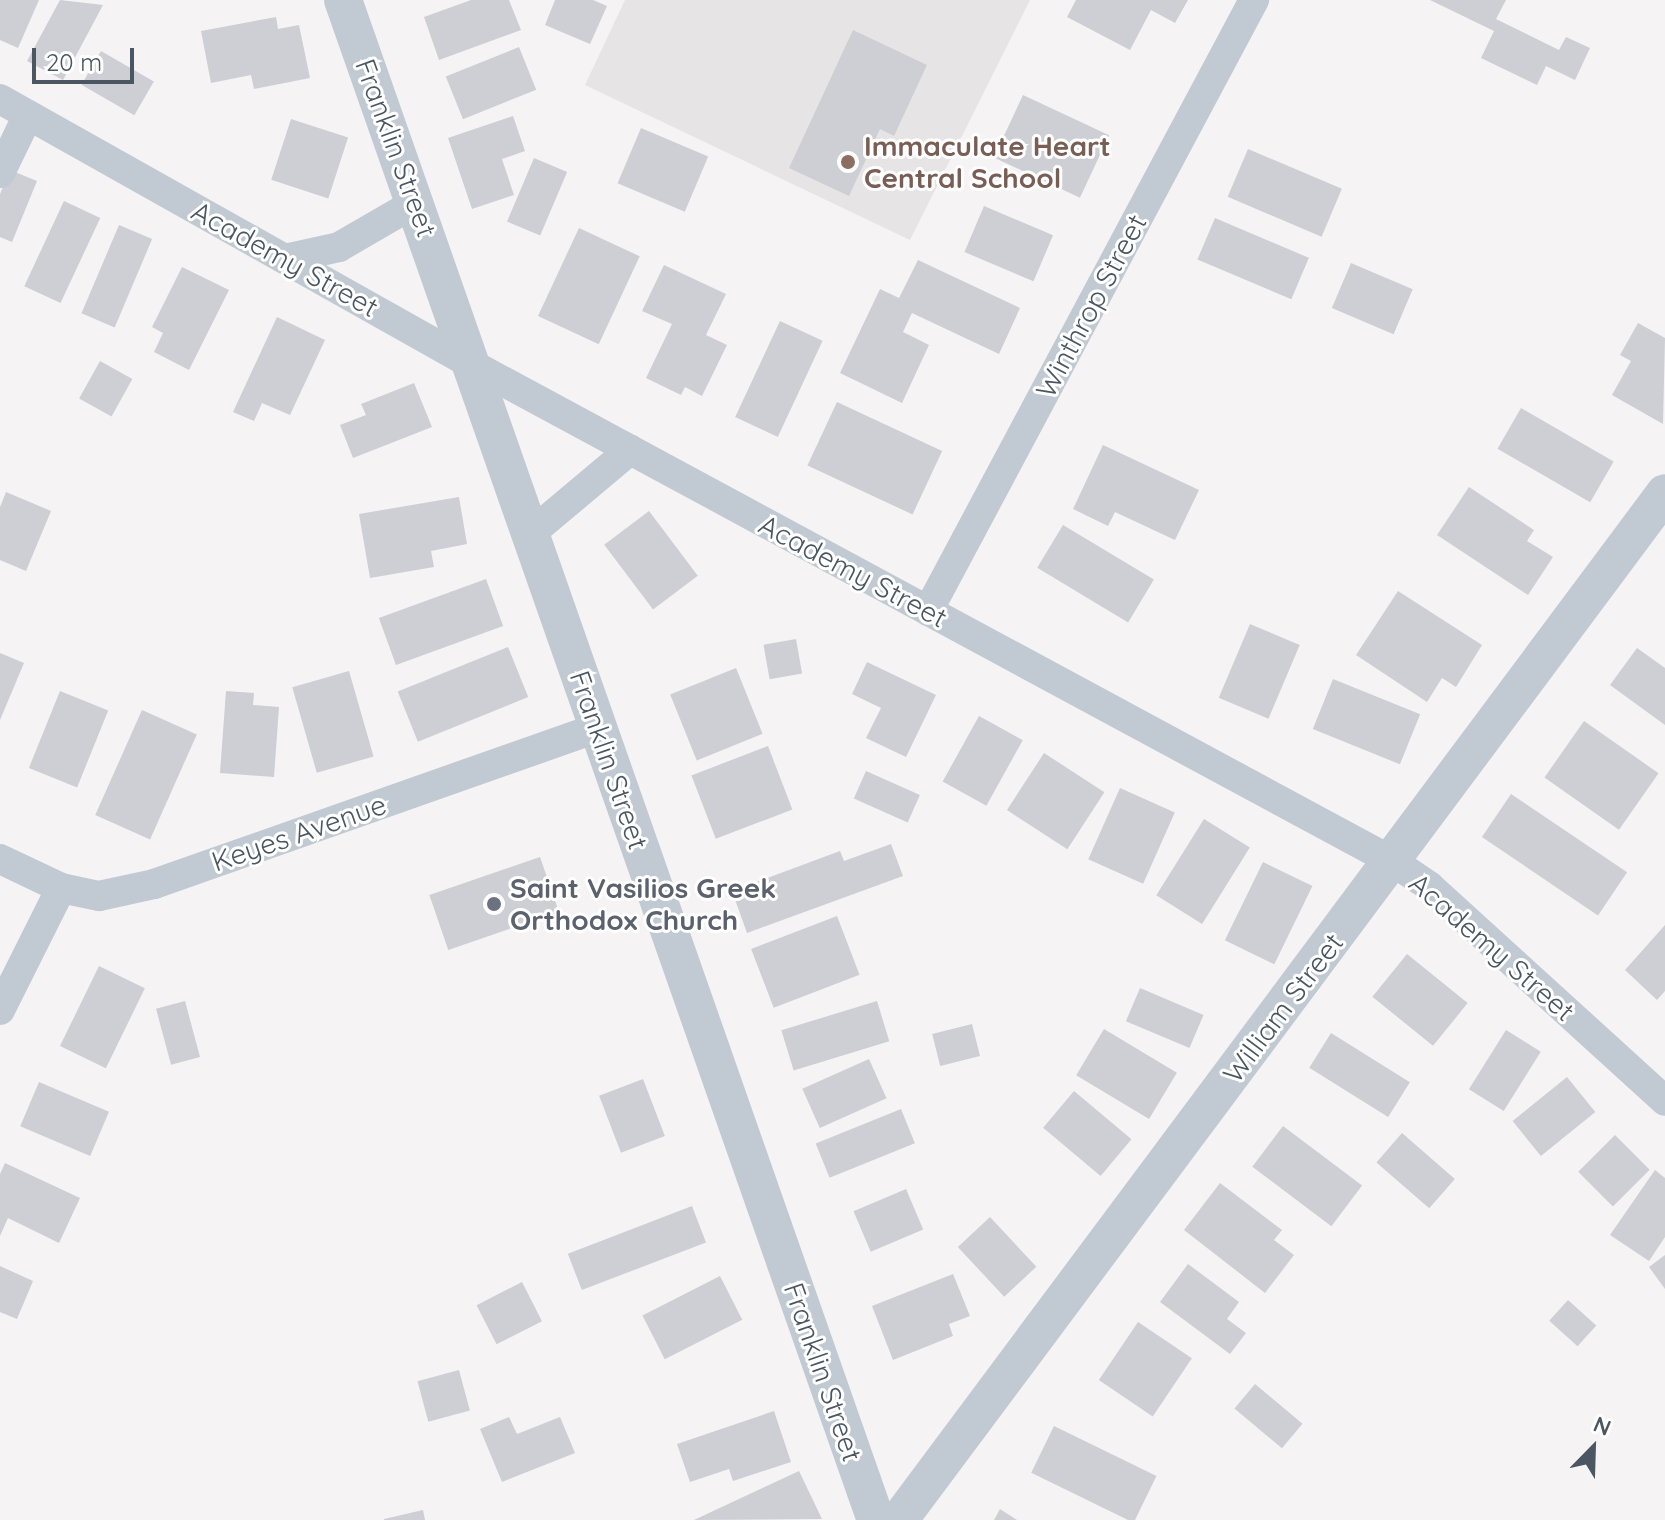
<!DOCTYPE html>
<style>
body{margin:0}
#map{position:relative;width:1665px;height:1520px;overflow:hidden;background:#f5f3f3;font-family:Quicksand,sans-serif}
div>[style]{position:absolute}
.education>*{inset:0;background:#e6e4e5}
.building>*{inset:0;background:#cdcfd5;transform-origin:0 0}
.minor>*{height:30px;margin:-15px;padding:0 15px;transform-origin:15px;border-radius:15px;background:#c1cad2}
.tertiary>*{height:38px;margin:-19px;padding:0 19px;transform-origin:19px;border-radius:19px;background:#c1cad2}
.dots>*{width:22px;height:22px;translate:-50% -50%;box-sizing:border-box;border:4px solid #fff;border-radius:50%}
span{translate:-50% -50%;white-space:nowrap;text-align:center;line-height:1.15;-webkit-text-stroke:6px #fff;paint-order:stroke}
.education-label{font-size:28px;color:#785e54;font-weight:700}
.left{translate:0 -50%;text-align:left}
.street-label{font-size:28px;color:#4a5661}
.worship-label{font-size:28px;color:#5b616d;font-weight:700}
.north{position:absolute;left:1553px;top:1408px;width:80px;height:80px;-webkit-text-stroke:6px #fff;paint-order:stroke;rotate:23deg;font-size:22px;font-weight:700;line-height:32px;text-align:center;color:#4a5661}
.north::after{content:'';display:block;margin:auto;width:28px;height:36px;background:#4a5661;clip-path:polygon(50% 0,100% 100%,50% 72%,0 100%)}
.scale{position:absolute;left:32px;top:48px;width:102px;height:36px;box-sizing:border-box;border:4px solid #4a5661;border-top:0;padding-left:10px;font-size:24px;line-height:28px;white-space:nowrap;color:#4a5661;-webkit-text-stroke:6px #fff;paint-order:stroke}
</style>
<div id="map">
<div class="education">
<i style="clip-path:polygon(625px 0,1030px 0,910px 240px,585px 85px)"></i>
</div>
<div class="building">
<i style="clip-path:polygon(0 0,39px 0,18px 48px,0 40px)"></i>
<i style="clip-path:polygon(60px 0,103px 5px,63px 80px,27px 61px)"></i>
<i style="clip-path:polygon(471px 0,509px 0,521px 30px,439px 60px,424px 17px)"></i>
<i style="clip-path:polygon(555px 0,593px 0,607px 6px,590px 44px,545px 25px)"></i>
<i style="clip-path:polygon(1076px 0,1188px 0,1175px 23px,1151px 10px,1130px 50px,1067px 17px)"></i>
<i style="clip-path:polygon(1430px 0,1506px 0,1496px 19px,1559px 50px,1566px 37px,1590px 48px,1575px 80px,1546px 66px,1537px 85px,1481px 58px,1494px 31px)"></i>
<i style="clip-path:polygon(276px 17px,278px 29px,299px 25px,310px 78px,254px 89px,251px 75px,211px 83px,201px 31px)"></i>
<i style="clip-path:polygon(853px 30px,927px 65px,894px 136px,880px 129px,849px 196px,789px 168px)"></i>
<i style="left:519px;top:47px;width:46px;height:79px;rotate:68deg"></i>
<i style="left:101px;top:51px;width:61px;height:39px;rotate:30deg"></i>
<i style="left:1023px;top:95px;width:95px;height:69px;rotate:25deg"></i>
<i style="clip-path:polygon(513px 116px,525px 151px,502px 159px,514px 195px,472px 209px,448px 138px)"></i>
<i style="left:291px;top:119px;width:60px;height:64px;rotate:18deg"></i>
<i style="left:641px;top:128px;width:73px;height:60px;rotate:23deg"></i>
<i style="left:1248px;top:149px;width:102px;height:52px;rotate:23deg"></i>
<i style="left:534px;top:158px;width:36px;height:69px;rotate:23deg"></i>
<i style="clip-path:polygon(10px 170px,37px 181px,12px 242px,0 237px,0 194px)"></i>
<i style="left:64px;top:201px;width:40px;height:94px;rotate:25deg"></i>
<i style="left:984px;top:206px;width:75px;height:50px;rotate:23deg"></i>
<i style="left:1215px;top:218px;width:102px;height:45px;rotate:23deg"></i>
<i style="left:119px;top:225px;width:36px;height:96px;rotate:23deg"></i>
<i style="left:579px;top:228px;width:67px;height:97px;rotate:25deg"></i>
<i style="clip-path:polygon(918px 260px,1020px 308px,999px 354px,912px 313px,903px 332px,929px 345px,902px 403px,840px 373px,880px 289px,899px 298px)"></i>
<i style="left:1351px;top:263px;width:67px;height:49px;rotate:23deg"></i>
<i style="clip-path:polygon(664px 265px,726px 294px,706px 335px,727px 345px,702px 396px,685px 387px,681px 395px,646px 378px,672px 324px,642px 311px)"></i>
<i style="clip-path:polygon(182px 267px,229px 290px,189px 370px,154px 352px,163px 333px,152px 327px)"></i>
<i style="clip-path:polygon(277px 317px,325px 340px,290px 415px,262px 403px,254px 421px,233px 412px)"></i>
<i style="left:780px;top:321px;width:47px;height:106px;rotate:25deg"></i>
<i style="clip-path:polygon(1638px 323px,1665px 338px,1663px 424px,1612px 395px,1631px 361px,1620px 355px)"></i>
<i style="left:100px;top:361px;width:37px;height:43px;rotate:29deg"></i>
<i style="clip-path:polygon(414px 383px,432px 427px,353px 458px,340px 425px,366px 415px,361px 404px)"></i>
<i style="left:837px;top:402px;width:116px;height:70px;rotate:25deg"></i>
<i style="left:1521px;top:408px;width:107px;height:47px;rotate:30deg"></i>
<i style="clip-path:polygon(1103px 445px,1199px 490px,1175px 540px,1115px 512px,1108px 526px,1073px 509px)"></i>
<i style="clip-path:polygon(1469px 487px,1534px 530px,1527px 541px,1553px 557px,1528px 595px,1437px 535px)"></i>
<i style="clip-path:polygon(6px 492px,51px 511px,26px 571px,0 560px,0 507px)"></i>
<i style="clip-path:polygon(459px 497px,467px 544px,431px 551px,434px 567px,370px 578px,359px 514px)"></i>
<i style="left:649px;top:511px;width:81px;height:56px;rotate:53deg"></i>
<i style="left:1063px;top:525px;width:106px;height:50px;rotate:31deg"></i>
<i style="left:486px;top:579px;width:50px;height:114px;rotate:70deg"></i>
<i style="clip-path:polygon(1398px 591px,1482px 645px,1456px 687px,1442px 678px,1427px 702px,1356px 655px)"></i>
<i style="left:1250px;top:624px;width:54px;height:80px;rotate:23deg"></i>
<i style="left:796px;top:639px;width:35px;height:33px;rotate:80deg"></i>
<i style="left:508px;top:647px;width:54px;height:119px;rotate:68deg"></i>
<i style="clip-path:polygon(1637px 648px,1665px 668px,1665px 725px,1610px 685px)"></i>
<i style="clip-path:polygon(0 653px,24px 663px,0 720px)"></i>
<i style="clip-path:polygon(867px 662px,936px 695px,906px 757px,866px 738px,881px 708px,852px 694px)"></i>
<i style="left:736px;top:668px;width:71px;height:71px;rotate:68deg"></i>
<i style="left:349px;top:671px;width:89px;height:59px;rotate:74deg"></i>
<i style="left:1333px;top:679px;width:94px;height:54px;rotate:22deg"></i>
<i style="left:60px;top:691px;width:52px;height:83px;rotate:22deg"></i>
<i style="clip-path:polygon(226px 691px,254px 693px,253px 705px,279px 707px,274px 777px,220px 773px)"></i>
<i style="left:142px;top:710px;width:60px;height:115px;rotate:24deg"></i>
<i style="left:979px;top:716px;width:50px;height:75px;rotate:29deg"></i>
<i style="left:1584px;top:721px;width:91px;height:69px;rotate:35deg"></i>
<i style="left:768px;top:746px;width:68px;height:82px;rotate:69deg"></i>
<i style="left:1044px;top:753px;width:72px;height:68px;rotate:33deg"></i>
<i style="left:866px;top:771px;width:59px;height:30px;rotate:24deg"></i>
<i style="left:1120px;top:788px;width:60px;height:78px;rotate:24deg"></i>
<i style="left:1511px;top:794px;width:140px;height:52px;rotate:34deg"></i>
<i style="left:1204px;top:819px;width:54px;height:90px;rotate:32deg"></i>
<i style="clip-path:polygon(891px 844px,903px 876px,747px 933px,732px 891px,840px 851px,844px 861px)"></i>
<i style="left:540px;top:857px;width:58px;height:117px;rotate:71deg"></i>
<i style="left:1263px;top:862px;width:55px;height:87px;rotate:26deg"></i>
<i style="left:837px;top:916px;width:63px;height:92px;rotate:69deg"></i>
<i style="clip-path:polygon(1665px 925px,1665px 991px,1657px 1000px,1625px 970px)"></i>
<i style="left:1407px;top:954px;width:78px;height:55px;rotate:39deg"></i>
<i style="left:99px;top:966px;width:51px;height:89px;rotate:26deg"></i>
<i style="left:1140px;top:988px;width:69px;height:36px;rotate:23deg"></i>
<i style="left:185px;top:1001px;width:58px;height:30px;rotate:75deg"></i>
<i style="left:877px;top:1001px;width:42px;height:100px;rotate:73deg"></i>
<i style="left:972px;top:1024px;width:33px;height:41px;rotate:76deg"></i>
<i style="left:1104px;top:1029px;width:85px;height:54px;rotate:31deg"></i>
<i style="left:1506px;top:1030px;width:41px;height:70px;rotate:32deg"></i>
<i style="left:1331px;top:1033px;width:93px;height:41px;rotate:32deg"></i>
<i style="left:869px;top:1059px;width:43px;height:73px;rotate:66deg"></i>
<i style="left:1567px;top:1077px;width:45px;height:70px;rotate:51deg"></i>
<i style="left:643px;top:1079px;width:61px;height:47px;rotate:69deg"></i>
<i style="left:39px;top:1082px;width:76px;height:48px;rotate:23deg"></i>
<i style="left:1074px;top:1091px;width:75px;height:48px;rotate:40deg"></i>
<i style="left:901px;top:1109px;width:37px;height:92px;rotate:68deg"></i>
<i style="left:1283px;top:1126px;width:99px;height:51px;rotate:37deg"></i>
<i style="left:1402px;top:1133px;width:70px;height:39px;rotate:41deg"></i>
<i style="left:1615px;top:1135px;width:49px;height:52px;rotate:45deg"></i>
<i style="clip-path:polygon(5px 1163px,80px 1198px,59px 1243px,8px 1218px,0 1236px,0 1174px)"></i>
<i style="clip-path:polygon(1655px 1170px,1665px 1178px,1665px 1237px,1649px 1261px,1610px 1235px)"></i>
<i style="clip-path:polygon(1220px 1183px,1282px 1230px,1274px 1240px,1294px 1255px,1265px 1293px,1184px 1230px)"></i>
<i style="left:906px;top:1189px;width:44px;height:57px;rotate:67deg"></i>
<i style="left:692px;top:1206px;width:39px;height:133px;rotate:69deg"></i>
<i style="left:990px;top:1217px;width:68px;height:44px;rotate:47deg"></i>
<i style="clip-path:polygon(1665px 1255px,1665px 1289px,1649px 1267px)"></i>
<i style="clip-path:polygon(1188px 1264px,1239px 1302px,1227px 1319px,1246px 1333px,1230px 1354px,1160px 1302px)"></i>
<i style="clip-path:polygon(0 1266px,33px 1281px,17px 1319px,0 1312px)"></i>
<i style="clip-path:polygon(953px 1274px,970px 1316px,949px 1324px,953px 1336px,893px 1360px,872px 1306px)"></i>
<i style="left:720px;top:1276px;width:49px;height:87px;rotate:63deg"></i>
<i style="left:522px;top:1282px;width:44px;height:51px;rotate:63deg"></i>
<i style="left:1568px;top:1300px;width:38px;height:28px;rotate:42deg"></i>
<i style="left:1138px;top:1322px;width:65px;height:70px;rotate:34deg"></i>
<i style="left:459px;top:1370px;width:42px;height:43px;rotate:75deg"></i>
<i style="left:1255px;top:1384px;width:62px;height:32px;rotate:40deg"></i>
<i style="clip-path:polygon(774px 1411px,791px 1462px,733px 1481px,729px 1469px,690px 1482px,677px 1444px)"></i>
<i style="clip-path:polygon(509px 1417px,517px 1434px,560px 1417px,575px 1453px,502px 1482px,480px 1429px)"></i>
<i style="left:1054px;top:1426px;width:114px;height:52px;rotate:26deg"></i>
<i style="clip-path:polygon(799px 1471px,822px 1519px,694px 1520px)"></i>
<i style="clip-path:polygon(1000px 1509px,1017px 1520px,994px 1520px)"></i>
<i style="clip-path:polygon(423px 1510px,425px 1520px,384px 1520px,384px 1519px)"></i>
</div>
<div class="minor">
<i style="left:0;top:99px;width:543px;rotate:29.35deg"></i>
<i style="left:473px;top:365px;width:1044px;rotate:28.36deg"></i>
<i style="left:1392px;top:861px;width:45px;rotate:34deg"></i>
<i style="left:1429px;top:886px;width:319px;rotate:42.3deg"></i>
<i style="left:0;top:173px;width:64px;rotate:-64.2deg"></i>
<i style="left:285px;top:259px;width:55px;rotate:-12.5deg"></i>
<i style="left:339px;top:247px;width:88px;rotate:-30.1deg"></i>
<i style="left:530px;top:534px;width:131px;rotate:-40deg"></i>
<i style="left:928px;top:611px;width:693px;rotate:-61.92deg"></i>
<i style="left:0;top:859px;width:68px;rotate:25.4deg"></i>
<i style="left:61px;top:888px;width:39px;rotate:12deg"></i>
<i style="left:99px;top:896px;width:56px;rotate:-12.3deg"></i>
<i style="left:154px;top:884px;width:470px;rotate:-19.4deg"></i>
<i style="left:0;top:1010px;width:136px;rotate:-63.4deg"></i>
</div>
<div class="tertiary">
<i style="left:343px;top:0;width:1611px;rotate:70.68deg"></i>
<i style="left:899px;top:1520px;width:1281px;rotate:-53.28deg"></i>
</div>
<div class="dots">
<i style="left:848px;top:162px;background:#8d6e63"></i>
<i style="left:494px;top:904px;background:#6b7280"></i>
</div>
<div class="education-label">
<span class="left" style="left:864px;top:162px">Immaculate Heart<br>Central School</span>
</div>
<div class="street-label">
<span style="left:396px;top:148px;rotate:70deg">Franklin Street</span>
<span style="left:285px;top:259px;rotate:29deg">Academy Street</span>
<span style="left:1091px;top:306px;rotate:-62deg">Winthrop Street</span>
<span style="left:853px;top:571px;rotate:28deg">Academy Street</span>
<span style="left:609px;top:760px;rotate:71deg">Franklin Street</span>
<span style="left:299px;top:833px;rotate:-19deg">Keyes Avenue</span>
<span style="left:1492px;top:947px;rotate:41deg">Academy Street</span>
<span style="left:1283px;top:1008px;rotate:-53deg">William Street</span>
<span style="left:823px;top:1372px;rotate:71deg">Franklin Street</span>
</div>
<div class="worship-label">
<span class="left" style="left:510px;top:904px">Saint Vasilios Greek<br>Orthodox Church</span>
</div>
<div class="north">N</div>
<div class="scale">20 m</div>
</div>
